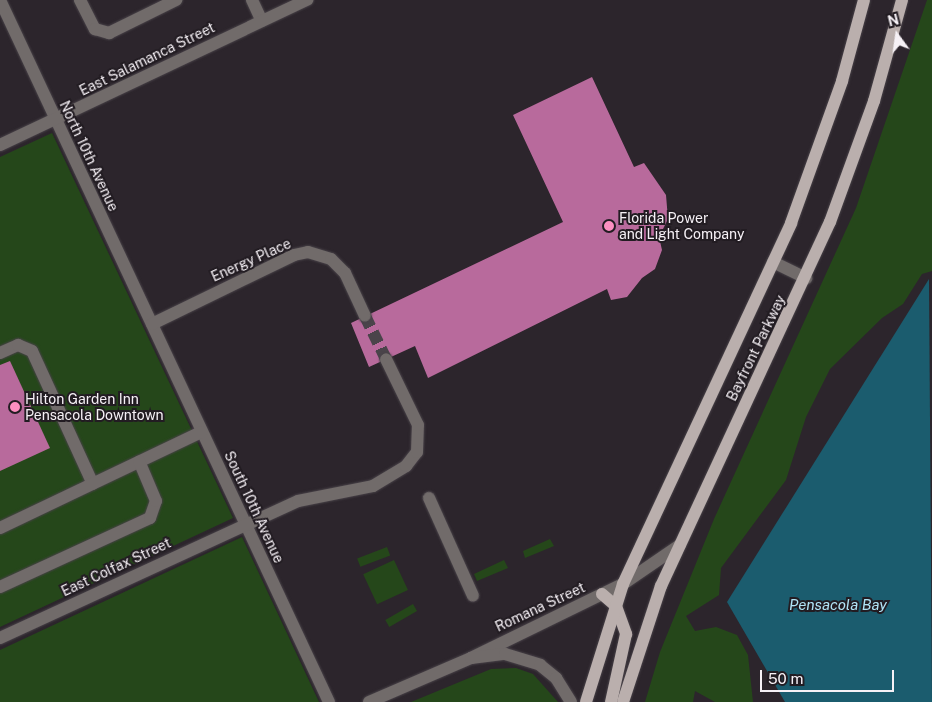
<!DOCTYPE html>
<style>
body{margin:0}
#map{position:relative;width:932px;height:702px;overflow:hidden;background:#2c252c;font-family:"Public Sans",sans-serif}
div>[style]{position:absolute}
.green>*{inset:0;background:#25471a;transform-origin:0 0}
.water>*{inset:0;background:#1b5c6e}
.building>*{inset:0;background:#b86a9c}
.minor-tunnel>*{height:12px;margin-top:-6px;transform-origin:0;background:repeating-linear-gradient(90deg,#4a444a 0 12px,transparent 0 18px)}
.roads{filter:drop-shadow(0 0 1px #484248) drop-shadow(0 0 1px #484248)}
.minor>*{height:12px;margin:-6px;padding:0 6px;transform-origin:6px;border-radius:6px;background:#716b6a}
.major>*{height:12px;margin:-6px;padding:0 6px;transform-origin:6px;border-radius:6px;background:#baafad}
.dots>*{width:14px;height:14px;translate:-50% -50%;box-sizing:border-box;border:2px solid #221c22;border-radius:50%}
span{translate:-50% -50%;white-space:nowrap;text-align:center;line-height:1.15;-webkit-text-stroke:4px #221c22;paint-order:stroke}
.street-label{font-size:14px;color:#f6f1f6}
.poi-label{font-size:14px;color:#f6f1f6}
.left{translate:0 -50%;text-align:left}
.water-label{font-size:15px;color:#b0e4f6;font-style:italic}
.north{position:absolute;left:872px;top:10px;width:50px;height:50px;-webkit-text-stroke:4px #221c22;paint-order:stroke;rotate:346deg;font-size:14px;font-weight:700;line-height:20px;text-align:center;color:#f6f1f6}
.north::after{content:'';display:block;margin:auto;width:18px;height:22px;background:#f6f1f6;clip-path:polygon(50% 0,100% 100%,50% 72%,0 100%)}
.scale{position:absolute;left:760px;top:670px;width:134px;height:22px;box-sizing:border-box;border:2px solid #f6f1f6;border-top:0;padding-left:6px;font-size:15px;line-height:18px;white-space:nowrap;color:#f6f1f6;-webkit-text-stroke:4px #221c22;paint-order:stroke}
</style>
<div id="map">
<div class="green">
<i style="clip-path:polygon(927px 0,932px 0,932px 271px,922px 274px,903px 304px,882px 318px,830px 369px,806px 417px,786px 480px,721px 568px,719px 595px,686px 616px,695px 631px,716px 627px,737px 635px,748px 655px,753px 702px,715px 702px,695px 691px,693px 702px,645px 702px,660px 652px,714px 519px,856px 208px)"></i>
<i style="clip-path:polygon(52px 133px,233px 518px,0 627px,0 157px)"></i>
<i style="clip-path:polygon(242px 537px,319px 702px,0 702px,0 650px)"></i>
<i style="clip-path:polygon(550px 539px,554px 546px,525px 558px,523px 551px)"></i>
<i style="left:387px;top:547px;width:9px;height:32px;rotate:69deg"></i>
<i style="left:394px;top:560px;width:33px;height:34px;rotate:65deg"></i>
<i style="clip-path:polygon(504px 560px,508px 568px,477px 581px,474px 574px)"></i>
<i style="left:413px;top:604px;width:8px;height:32px;rotate:60deg"></i>
<i style="clip-path:polygon(516px 668px,533px 674px,558px 702px,411px 702px,491px 669px)"></i>
</div>
<div class="water">
<i style="clip-path:polygon(929px 279px,932px 702px,785px 702px,727px 602px)"></i>
</div>
<div class="building">
<i style="clip-path:polygon(592px 77px,634px 167px,644px 163px,666px 195px,668px 219px,659px 237px,662px 250px,655px 269px,642px 278px,627px 297px,611px 300px,607px 289px,428px 378px,415px 346px,369px 367px,351px 323px,563px 222px,513px 115px)"></i>
<i style="clip-path:polygon(10px 361px,50px 448px,0 471px,0 365px)"></i>
</div>
<div class="minor-tunnel">
<i style="left:365px;top:316px;width:48px;rotate:64deg"></i>
</div>
<div class="roads">
<div class="minor">
<i style="left:0;top:0;width:775px;rotate:64.89deg"></i>
<i style="left:80px;top:0;width:33px;rotate:63deg"></i>
<i style="left:95px;top:29px;width:15px;rotate:16deg"></i>
<i style="left:109px;top:33px;width:75px;rotate:-26.2deg"></i>
<i style="left:252px;top:0;width:23px;rotate:65deg"></i>
<i style="left:0;top:145px;width:340px;rotate:-25.3deg"></i>
<i style="left:773px;top:262px;width:37px;rotate:26deg"></i>
<i style="left:152px;top:324px;width:158px;rotate:-25.9deg"></i>
<i style="left:294px;top:255px;width:14px;rotate:-12deg"></i>
<i style="left:308px;top:252px;width:24px;rotate:17deg"></i>
<i style="left:331px;top:259px;width:20px;rotate:45deg"></i>
<i style="left:345px;top:273px;width:47px;rotate:65.1deg"></i>
<i style="left:0;top:353px;width:20px;rotate:-24deg"></i>
<i style="left:18px;top:345px;width:15px;rotate:23deg"></i>
<i style="left:32px;top:351px;width:146px;rotate:65.4deg"></i>
<i style="left:429px;top:498px;width:107px;rotate:65.8deg"></i>
<i style="left:0;top:528px;width:223px;rotate:-25.5deg"></i>
<i style="left:0;top:587px;width:165px;rotate:-24.7deg"></i>
<i style="left:150px;top:518px;width:18px;rotate:-71deg"></i>
<i style="left:156px;top:501px;width:43px;rotate:-113deg"></i>
<i style="left:0;top:638px;width:328px;rotate:-24.7deg"></i>
<i style="left:298px;top:501px;width:76px;rotate:-11.3deg"></i>
<i style="left:373px;top:486px;width:39px;rotate:-31deg"></i>
<i style="left:406px;top:466px;width:18px;rotate:-52deg"></i>
<i style="left:417px;top:452px;width:27px;rotate:-88deg"></i>
<i style="left:418px;top:425px;width:73px;rotate:-115.9deg"></i>
<i style="left:471px;top:658px;width:169px;rotate:-26deg"></i>
<i style="left:623px;top:584px;width:69px;rotate:-34.4deg"></i>
<i style="left:369px;top:702px;width:111px;rotate:-23.3deg"></i>
<i style="left:471px;top:658px;width:34px;rotate:-7deg"></i>
<i style="left:505px;top:654px;width:37px;rotate:17deg"></i>
<i style="left:540px;top:665px;width:21px;rotate:39deg"></i>
<i style="left:556px;top:678px;width:28px;rotate:58deg"></i>
</div>
<div class="major">
<i style="left:602px;top:594px;width:18px;rotate:41deg"></i>
<i style="left:616px;top:606px;width:30px;rotate:70deg"></i>
<i style="left:626px;top:634px;width:70px;rotate:102.4deg"></i>
<i style="left:586px;top:702px;width:124px;rotate:-72.6deg"></i>
<i style="left:623px;top:584px;width:398px;rotate:-65deg"></i>
<i style="left:791px;top:223px;width:151px;rotate:-70.2deg"></i>
<i style="left:842px;top:81px;width:84px;rotate:-74.8deg"></i>
<i style="left:623px;top:702px;width:122px;rotate:-71.9deg"></i>
<i style="left:661px;top:586px;width:401px;rotate:-65.1deg"></i>
<i style="left:830px;top:222px;width:129px;rotate:-70deg"></i>
<i style="left:874px;top:101px;width:105px;rotate:-74.5deg"></i>
</div>
</div>
<div class="dots">
<i style="left:609px;top:226px;background:#fc8fc1"></i>
<i style="left:15px;top:407px;background:#fc8fc1"></i>
</div>
<div class="street-label">
<span style="left:147px;top:59px;rotate:-26deg">East Salamanca Street</span>
<span style="left:89px;top:156px;rotate:65deg">North 10th Avenue</span>
<span style="left:251px;top:260px;rotate:-24deg">Energy Place</span>
<span style="left:756px;top:348px;rotate:-64deg">Bayfront Parkway</span>
<span style="left:254px;top:507px;rotate:65deg">South 10th Avenue</span>
<span style="left:116px;top:567px;rotate:-25deg">East Colfax Street</span>
<span style="left:540px;top:607px;rotate:-25deg">Romana Street</span>
</div>
<div class="poi-label">
<span class="left" style="left:619px;top:226px">Florida Power<br>and Light Company</span>
<span class="left" style="left:25px;top:407px">Hilton Garden Inn<br>Pensacola Downtown</span>
</div>
<div class="water-label">
<span style="left:838px;top:605px">Pensacola Bay</span>
</div>
<div class="north">N</div>
<div class="scale">50 m</div>
</div>
